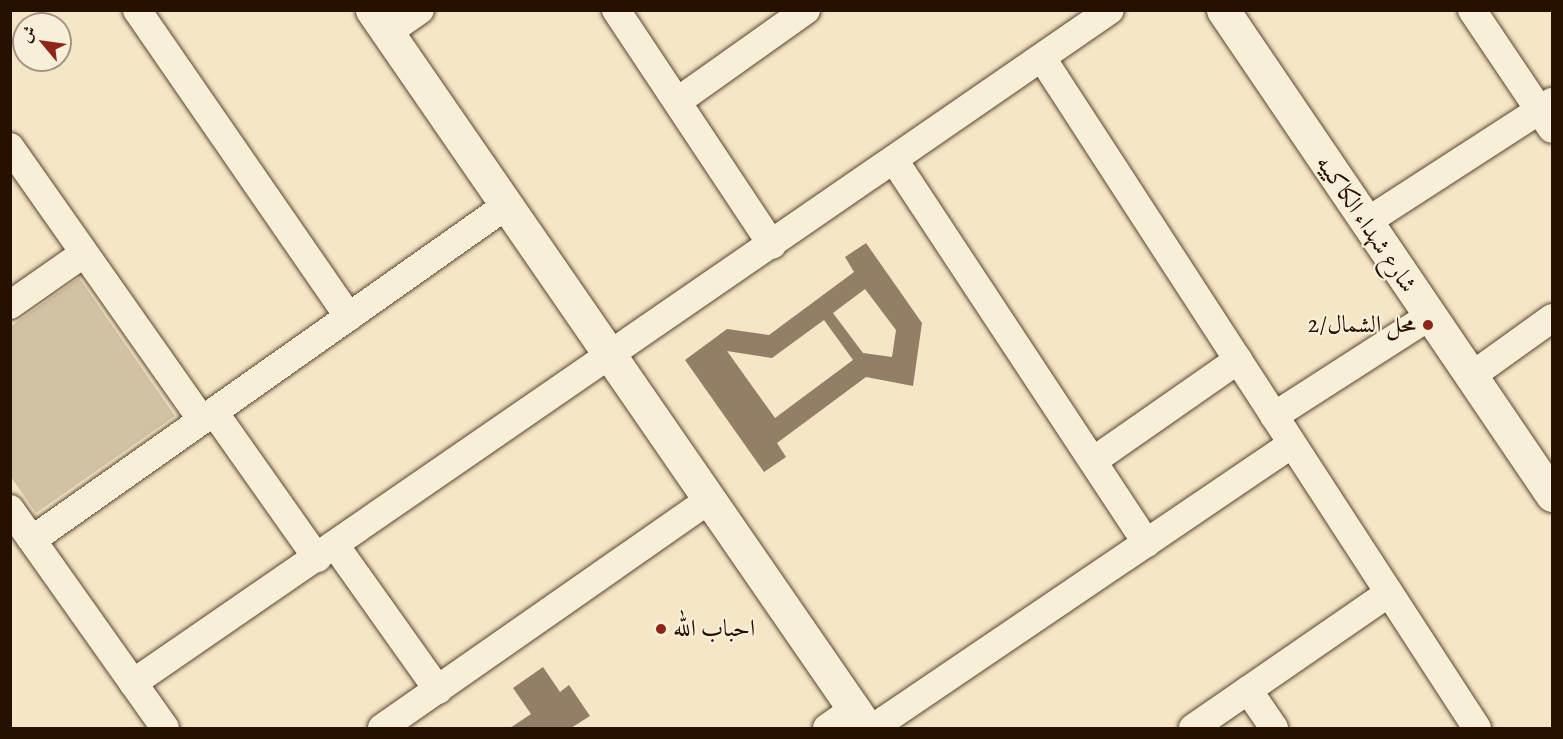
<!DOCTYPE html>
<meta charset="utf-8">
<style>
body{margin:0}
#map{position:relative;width:1563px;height:739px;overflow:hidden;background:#f5e6c5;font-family:Alegreya,Amiri,serif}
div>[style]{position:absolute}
.green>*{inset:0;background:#d2c2a4}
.building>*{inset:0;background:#927f66}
.roads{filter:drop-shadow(0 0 2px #5a4631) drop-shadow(0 0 2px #5a4631)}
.street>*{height:28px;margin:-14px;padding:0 14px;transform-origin:14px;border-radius:14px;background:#f8efd9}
.secondary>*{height:33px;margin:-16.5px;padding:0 16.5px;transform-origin:16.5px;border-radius:16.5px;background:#f8efd9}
.dots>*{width:16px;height:16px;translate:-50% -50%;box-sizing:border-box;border:3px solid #f8efd9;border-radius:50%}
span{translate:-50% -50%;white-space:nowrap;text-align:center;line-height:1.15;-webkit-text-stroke:4.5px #f8efd9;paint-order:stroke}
.street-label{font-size:24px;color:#261000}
.poi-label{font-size:24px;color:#261000}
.right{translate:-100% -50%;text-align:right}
.left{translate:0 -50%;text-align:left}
.frame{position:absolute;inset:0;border:12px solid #261000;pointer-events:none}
.north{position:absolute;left:12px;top:12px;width:60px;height:60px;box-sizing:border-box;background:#f8efd9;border:2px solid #a49682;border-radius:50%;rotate:299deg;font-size:16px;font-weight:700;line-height:24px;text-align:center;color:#261000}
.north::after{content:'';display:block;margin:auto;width:21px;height:27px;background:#8f2418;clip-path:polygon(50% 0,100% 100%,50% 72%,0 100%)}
</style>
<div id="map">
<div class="green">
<i style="clip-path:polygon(79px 278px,175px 416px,36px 513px,11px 477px,11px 326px)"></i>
</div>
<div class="building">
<i style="clip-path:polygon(evenodd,866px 243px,922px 323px,913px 386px,866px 377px,777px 443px,786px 457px,764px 472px,685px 360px,727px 329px,769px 335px,854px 272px,845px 257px,866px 243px,865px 289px,896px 330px,892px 357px,863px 353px,833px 313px,865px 289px,866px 243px,824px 320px,853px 360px,775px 418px,727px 351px,772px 358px,824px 320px)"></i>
<i style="clip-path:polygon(543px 667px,560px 692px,569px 685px,590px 716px,571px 728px,510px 728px,531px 714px,513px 688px)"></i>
</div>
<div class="roads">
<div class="street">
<i style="left:137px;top:10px;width:373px;rotate:55.4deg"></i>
<i style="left:616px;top:10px;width:282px;rotate:56.4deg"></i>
<i style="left:1472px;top:10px;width:143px;rotate:56.1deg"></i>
<i style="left:387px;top:33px;width:40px;rotate:-34.9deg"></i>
<i style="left:1042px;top:58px;width:799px;rotate:57.01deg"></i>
<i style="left:678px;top:101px;width:157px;rotate:-35.4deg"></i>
<i style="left:10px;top:147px;width:334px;rotate:54.9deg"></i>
<i style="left:894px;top:160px;width:459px;rotate:56.6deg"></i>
<i style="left:1365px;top:223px;width:223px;rotate:-32.9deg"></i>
<i style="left:10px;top:305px;width:89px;rotate:-34.9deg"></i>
<i style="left:1470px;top:377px;width:101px;rotate:-35.7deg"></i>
<i style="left:214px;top:412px;width:179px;rotate:54.8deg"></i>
<i style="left:1274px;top:416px;width:183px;rotate:-32.7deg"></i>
<i style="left:1093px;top:461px;width:177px;rotate:-34.9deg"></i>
<i style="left:10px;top:509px;width:268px;rotate:54.7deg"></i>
<i style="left:32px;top:540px;width:581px;rotate:-35.19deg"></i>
<i style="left:335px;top:545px;width:178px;rotate:54.6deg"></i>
<i style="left:133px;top:683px;width:1186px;rotate:-34.56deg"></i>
<i style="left:1248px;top:690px;width:46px;rotate:55.6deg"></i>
<i style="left:382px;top:728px;width:400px;rotate:-34.9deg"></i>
<i style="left:827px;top:728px;width:33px;rotate:-35deg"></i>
<i style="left:873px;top:728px;width:506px;rotate:-34.13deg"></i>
<i style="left:1193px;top:728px;width:238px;rotate:-34.6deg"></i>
</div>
<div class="secondary">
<i style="left:372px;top:10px;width:872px;rotate:55.42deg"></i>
<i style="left:1223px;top:10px;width:586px;rotate:55.85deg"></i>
</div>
</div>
<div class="dots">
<i style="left:1428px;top:325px;background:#8f2418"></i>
<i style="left:661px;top:629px;background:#8f2418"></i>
</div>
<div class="street-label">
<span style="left:1366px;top:224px;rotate:56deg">شارع شهداء الكاكييه</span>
</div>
<div class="poi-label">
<span class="right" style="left:1416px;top:325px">محل الشمال/2</span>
<span class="left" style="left:673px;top:629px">احباب الله</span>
</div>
<div class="frame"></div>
<div class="north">ش</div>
</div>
